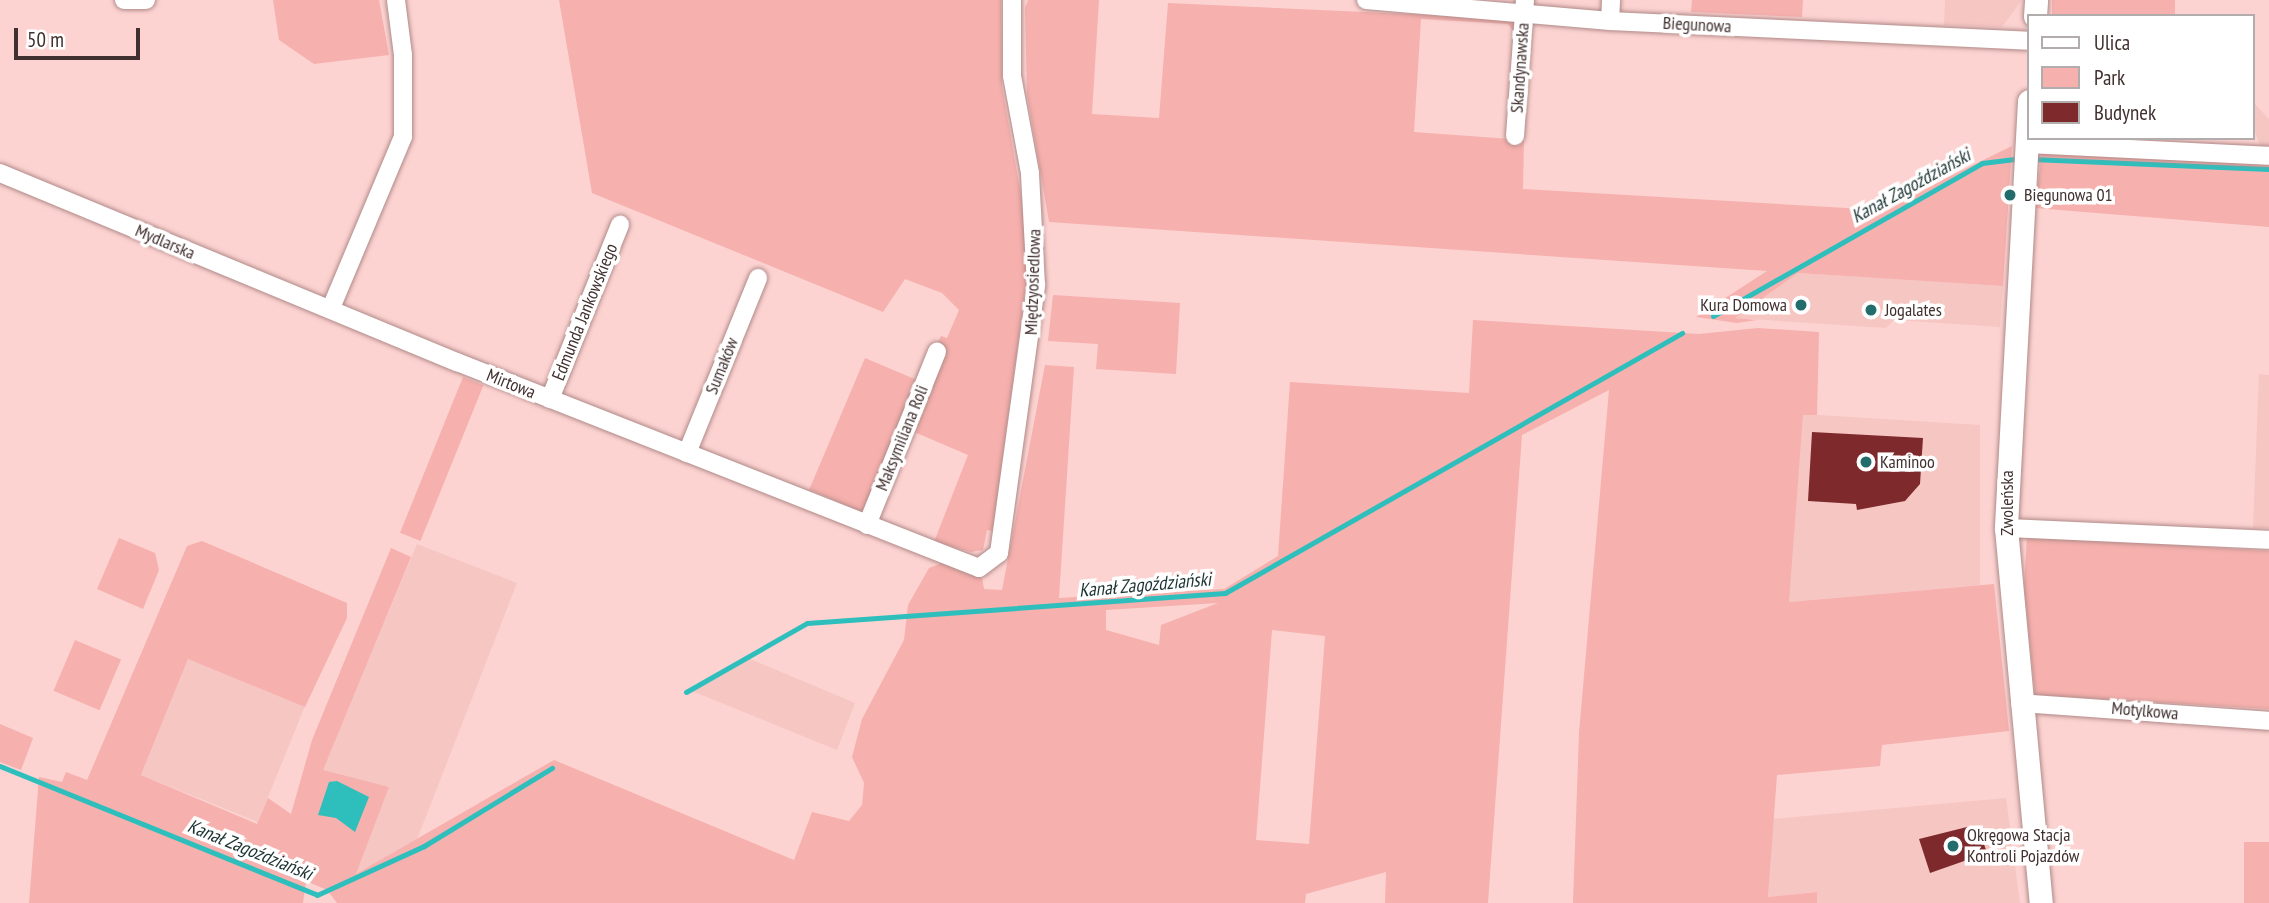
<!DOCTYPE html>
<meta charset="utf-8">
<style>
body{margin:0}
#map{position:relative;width:2269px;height:903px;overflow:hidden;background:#fcd3d1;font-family:"PT Sans Narrow",sans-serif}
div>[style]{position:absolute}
.built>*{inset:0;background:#f6c6c3;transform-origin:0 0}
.green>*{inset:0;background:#f6b0ad;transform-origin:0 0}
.water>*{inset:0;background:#2ebfbd}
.stream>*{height:5px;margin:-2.5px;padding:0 2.5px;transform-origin:2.5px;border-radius:2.5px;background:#2ebfbd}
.building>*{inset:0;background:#7e2a2d}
.roads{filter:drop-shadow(0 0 2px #b08a88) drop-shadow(0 0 2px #b08a88)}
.minor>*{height:18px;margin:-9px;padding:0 9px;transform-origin:9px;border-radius:9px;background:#fff}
.tertiary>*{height:23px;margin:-11.5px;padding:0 11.5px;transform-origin:11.5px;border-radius:11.5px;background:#fff}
.dots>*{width:19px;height:19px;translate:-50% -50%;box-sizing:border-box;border:4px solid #fff;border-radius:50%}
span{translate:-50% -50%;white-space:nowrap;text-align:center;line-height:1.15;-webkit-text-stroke:7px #fff;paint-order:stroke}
.street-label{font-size:18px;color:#40302f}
.poi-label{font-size:18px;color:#40302f}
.left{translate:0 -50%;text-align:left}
.right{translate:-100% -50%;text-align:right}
.water-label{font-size:19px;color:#1c3332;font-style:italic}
.legend{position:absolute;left:2027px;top:14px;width:228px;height:126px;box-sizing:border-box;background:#fff;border:2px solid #b3acac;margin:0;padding:9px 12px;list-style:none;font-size:21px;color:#40302f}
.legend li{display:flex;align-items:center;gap:14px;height:35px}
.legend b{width:35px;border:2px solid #b3acac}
.scale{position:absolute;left:14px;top:28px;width:126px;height:32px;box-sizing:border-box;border:4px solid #40302f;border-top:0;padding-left:9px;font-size:21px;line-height:24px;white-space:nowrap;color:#40302f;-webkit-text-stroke:5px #fff;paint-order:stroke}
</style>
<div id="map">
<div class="built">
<i style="clip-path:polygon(1945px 0,2022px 0,2002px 27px,1944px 25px)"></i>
<i style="clip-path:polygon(2253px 102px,2269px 119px,2269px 147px,2261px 147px,2253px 128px)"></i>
<i style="clip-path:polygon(1798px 273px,2003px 286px,2000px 327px,1894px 320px,1886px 328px,1734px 318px)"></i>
<i style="clip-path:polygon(2259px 374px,2269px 375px,2269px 528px,2253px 528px)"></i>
<i style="clip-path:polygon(1803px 414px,1980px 425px,1980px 585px,1788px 602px)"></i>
<i style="clip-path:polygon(417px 544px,517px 583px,416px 842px,355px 875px,389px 787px,322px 771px)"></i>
<i style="clip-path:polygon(748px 658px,855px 703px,837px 750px,692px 691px)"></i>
<i style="left:188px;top:659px;width:126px;height:125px;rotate:22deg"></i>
<i style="clip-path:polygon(2006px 798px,2020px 903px,1817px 903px,1816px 892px,1768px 897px,1773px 819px)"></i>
</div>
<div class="green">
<i style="clip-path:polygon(273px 0,379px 0,389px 55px,314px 64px,279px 40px)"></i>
<i style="clip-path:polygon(559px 0,1001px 0,1002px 86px,1022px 201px,1027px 277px,993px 531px,987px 530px,983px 550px,971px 552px,934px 542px,968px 455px,912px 431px,936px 346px,941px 336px,947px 338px,959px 310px,942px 293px,905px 279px,883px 312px,592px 193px)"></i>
<i style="clip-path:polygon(1099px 0,1092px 114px,1159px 118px,1168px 3px,1516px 19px,1516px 35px,1508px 24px,1421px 19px,1414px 132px,1524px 140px,1523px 189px,1863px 209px,1902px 187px,1932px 185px,2012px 146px,2003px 286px,1798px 273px,1735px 318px,1757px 320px,1737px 323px,1696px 317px,1767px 271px,1049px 222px,1027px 94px,1025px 8px,1028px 0)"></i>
<i style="clip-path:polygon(1692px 0,1803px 0,1802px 17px,1691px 12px)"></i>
<i style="left:2052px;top:0;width:123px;height:16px"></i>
<i style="clip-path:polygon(2042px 152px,2269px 162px,2269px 227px,2035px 208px)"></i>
<i style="clip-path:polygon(1053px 295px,1180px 303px,1176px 374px,1096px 369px,1098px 344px,1048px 341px)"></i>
<i style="clip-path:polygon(evenodd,1473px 320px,1699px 334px,1758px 328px,1819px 332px,1817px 415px,1803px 415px,1789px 602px,1994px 584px,2009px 731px,1882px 745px,1880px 766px,1777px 775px,1768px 897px,1817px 892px,1817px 903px,1573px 903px,1579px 733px,1609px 390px,1522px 435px,1488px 903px,1385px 903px,1386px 872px,1306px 894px,1305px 903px,337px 903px,327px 890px,306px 881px,303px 903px,29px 903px,39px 777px,62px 782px,66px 772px,87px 780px,187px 546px,202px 541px,347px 603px,347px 618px,305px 707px,188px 659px,141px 775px,257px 824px,268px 798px,291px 814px,312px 740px,391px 548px,411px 557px,323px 770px,389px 787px,356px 874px,554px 760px,794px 860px,812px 812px,849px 821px,862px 805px,864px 783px,852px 757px,862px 719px,904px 640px,908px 605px,929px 568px,942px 563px,982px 578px,984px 589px,1002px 590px,1045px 365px,1074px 367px,1059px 598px,1224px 589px,1278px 556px,1290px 382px,1469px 393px,1473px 320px,1218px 603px,1161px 625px,1159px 645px,1106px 630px,1106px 610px,1218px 603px,1473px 320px,1272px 630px,1325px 636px,1309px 844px,1256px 840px,1272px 630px)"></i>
<i style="left:865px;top:358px;width:59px;height:143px;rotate:23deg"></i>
<i style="left:463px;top:377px;width:22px;height:168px;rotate:22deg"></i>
<i style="clip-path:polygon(2027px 536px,2269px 551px,2269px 709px,2035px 695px,2024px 586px)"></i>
<i style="clip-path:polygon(119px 538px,155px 553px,159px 570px,143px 609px,97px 589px)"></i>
<i style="left:75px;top:640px;width:50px;height:55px;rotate:23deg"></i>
<i style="clip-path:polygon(0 724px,33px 738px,21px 770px,0 762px)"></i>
<i style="left:2269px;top:842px;width:61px;height:25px;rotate:90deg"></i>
</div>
<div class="water">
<i style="clip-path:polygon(337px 781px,369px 797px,355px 832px,336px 818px,318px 815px,329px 782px)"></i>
</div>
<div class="stream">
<i style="left:2031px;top:159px;width:238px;rotate:2.4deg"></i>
<i style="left:1713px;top:316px;width:309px;rotate:-29.6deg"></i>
<i style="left:1982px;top:163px;width:39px;rotate:-7deg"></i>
<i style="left:686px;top:692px;width:139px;rotate:-29.7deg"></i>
<i style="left:807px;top:623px;width:419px;rotate:-4.1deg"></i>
<i style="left:1225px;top:593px;width:526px;rotate:-29.64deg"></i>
<i style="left:0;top:766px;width:342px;rotate:22.1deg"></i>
<i style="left:317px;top:895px;width:118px;rotate:-24.6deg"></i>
<i style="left:424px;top:846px;width:150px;rotate:-31.4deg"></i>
</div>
<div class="building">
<i style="clip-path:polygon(1812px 432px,1923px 438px,1920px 484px,1905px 501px,1857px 510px,1856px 504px,1808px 501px)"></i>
<i style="clip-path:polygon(1971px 826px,1973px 832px,1979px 829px,1987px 853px,1930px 873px,1919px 839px)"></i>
</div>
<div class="roads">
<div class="minor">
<i style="left:124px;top:0;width:22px"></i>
<i style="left:1366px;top:0;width:245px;rotate:4.9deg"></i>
<i style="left:1610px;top:21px;width:419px;rotate:2.7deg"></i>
<i style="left:1610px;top:21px;width:21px;rotate:-87deg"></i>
<i style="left:1515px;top:136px;width:136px;rotate:-85.8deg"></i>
<i style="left:2026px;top:144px;width:243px;rotate:2.8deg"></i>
<i style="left:0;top:173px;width:495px;rotate:22.5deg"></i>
<i style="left:457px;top:362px;width:561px;rotate:21.54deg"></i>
<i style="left:979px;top:568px;width:25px;rotate:-37deg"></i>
<i style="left:999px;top:553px;width:271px;rotate:-82.1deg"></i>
<i style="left:1036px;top:285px;width:112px;rotate:-93.1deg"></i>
<i style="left:1030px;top:173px;width:99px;rotate:-100.5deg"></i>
<i style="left:1012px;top:76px;width:76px;rotate:-90deg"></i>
<i style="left:331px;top:308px;width:186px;rotate:-67.2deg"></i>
<i style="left:403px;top:137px;width:82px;rotate:-90deg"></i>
<i style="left:403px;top:55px;width:55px;rotate:-97.3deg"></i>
<i style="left:550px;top:399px;width:188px;rotate:-68.1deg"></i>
<i style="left:687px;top:453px;width:189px;rotate:-67.9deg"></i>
<i style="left:867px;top:525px;width:187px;rotate:-68deg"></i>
<i style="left:2006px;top:528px;width:263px;rotate:2.6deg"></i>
<i style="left:2020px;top:703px;width:250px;rotate:4.1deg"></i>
</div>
<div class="tertiary">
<i style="left:2035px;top:16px;width:16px;rotate:-86deg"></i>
<i style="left:2029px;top:101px;width:428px;rotate:93.1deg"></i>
<i style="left:2006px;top:528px;width:377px;rotate:84.7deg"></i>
</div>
</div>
<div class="dots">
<i style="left:2010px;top:195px;background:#226d6c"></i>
<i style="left:1801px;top:305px;background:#226d6c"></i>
<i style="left:1871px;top:310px;background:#226d6c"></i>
<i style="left:1866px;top:462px;background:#226d6c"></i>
<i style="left:1953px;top:846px;background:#226d6c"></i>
</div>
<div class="street-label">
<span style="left:1697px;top:25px;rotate:3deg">Biegunowa</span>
<span style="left:1520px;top:68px;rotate:-86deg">Skandynawska</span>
<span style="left:165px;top:242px;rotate:23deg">Mydlarska</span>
<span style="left:1033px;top:282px;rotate:-88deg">Międzyosiedlowa</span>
<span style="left:585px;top:312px;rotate:-68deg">Edmunda Jankowskiego</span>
<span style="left:722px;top:366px;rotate:-68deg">Sumaków</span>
<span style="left:511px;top:384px;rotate:22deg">Mirtowa</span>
<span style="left:902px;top:438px;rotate:-68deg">Maksymiliana Roli</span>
<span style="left:2007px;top:503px;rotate:-90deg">Zwoleńska</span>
<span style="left:2145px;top:711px;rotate:5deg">Motylkowa</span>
</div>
<div class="poi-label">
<span class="left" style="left:2024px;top:195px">Biegunowa 01</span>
<span class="right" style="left:1787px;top:305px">Kura Domowa</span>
<span class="left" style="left:1885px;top:310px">Jogalates</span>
<span class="left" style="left:1880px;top:462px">Kaminoo</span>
<span class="left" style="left:1967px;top:846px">Okręgowa Stacja<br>Kontroli Pojazdów</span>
</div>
<div class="water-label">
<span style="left:1911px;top:186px;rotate:-29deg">Kanał Zagoździański</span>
<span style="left:1145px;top:585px;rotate:-5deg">Kanał Zagoździański</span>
<span style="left:250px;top:850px;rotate:22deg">Kanał Zagoździański</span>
</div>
<ul class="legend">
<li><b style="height:9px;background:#fff"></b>Ulica</li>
<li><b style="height:19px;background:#f6b0ad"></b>Park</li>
<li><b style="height:19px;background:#7e2a2d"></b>Budynek</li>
</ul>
<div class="scale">50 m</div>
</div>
